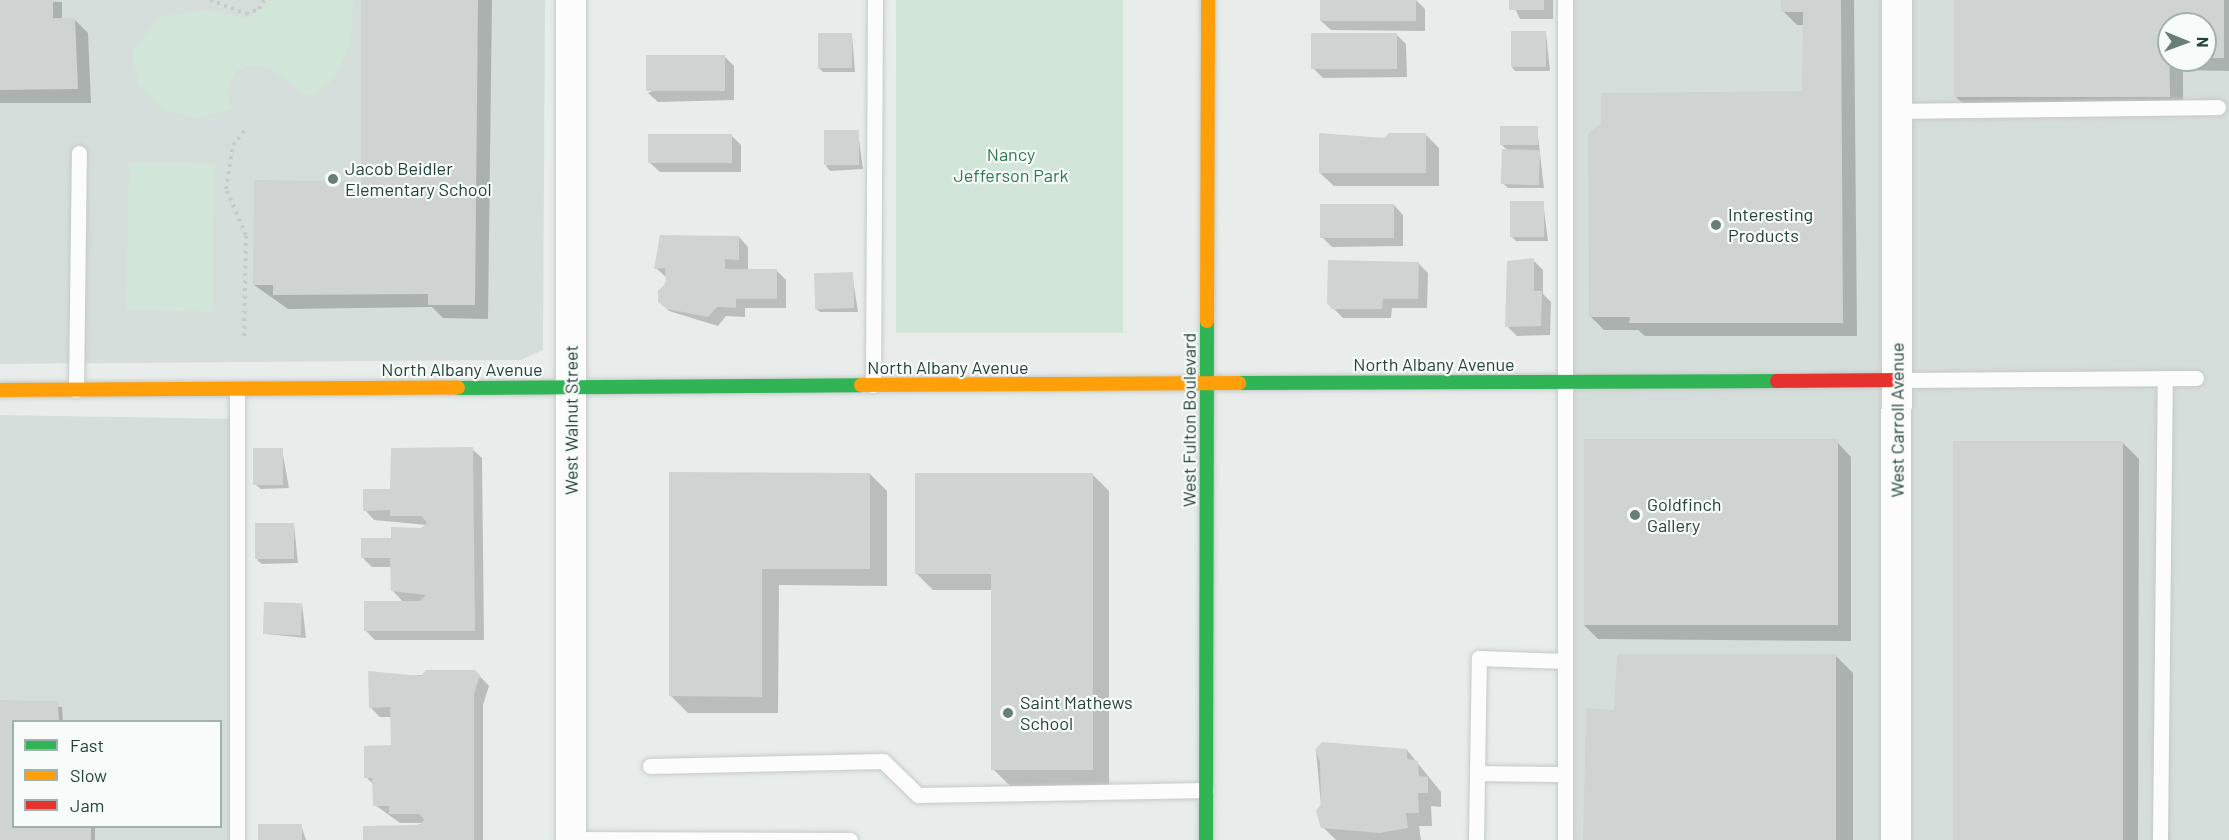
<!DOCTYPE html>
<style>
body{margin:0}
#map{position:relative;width:2229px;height:840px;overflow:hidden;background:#e8edeb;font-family:Barlow,sans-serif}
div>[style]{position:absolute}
.built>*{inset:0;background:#d6dedb}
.green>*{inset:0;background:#d1e6d8;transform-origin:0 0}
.shadow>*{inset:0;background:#0003}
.building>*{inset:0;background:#cfd4d2;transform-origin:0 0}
.path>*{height:4px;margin-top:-2px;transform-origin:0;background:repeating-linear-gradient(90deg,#c3ccca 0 3px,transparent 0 7.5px)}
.roads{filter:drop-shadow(0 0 2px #c5cac8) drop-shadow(0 0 2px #c5cac8)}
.lane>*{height:15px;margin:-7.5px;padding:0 7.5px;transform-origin:7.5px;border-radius:7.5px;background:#fcfcfc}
.street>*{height:30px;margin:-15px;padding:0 15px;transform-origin:15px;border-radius:15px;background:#fcfcfc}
.fast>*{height:14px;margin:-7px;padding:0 7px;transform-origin:7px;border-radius:7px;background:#30b455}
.slow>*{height:14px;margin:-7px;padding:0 7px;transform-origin:7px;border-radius:7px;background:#ff9f0a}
.jam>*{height:14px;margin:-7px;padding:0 7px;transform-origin:7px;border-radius:7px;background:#e5322d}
.dots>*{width:16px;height:16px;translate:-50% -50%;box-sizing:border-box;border:3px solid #f7fbf9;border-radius:50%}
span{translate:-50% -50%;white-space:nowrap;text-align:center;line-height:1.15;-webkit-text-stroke:4.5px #f7fbf9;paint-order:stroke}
.park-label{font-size:18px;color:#2d7a4b}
.poi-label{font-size:18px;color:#24423a}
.left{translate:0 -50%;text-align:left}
.street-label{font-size:18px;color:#24423a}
.legend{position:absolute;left:12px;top:720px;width:210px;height:108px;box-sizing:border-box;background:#f7fbf9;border:2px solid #a3b1ad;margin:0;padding:8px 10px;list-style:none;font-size:18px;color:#24423a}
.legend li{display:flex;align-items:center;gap:12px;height:30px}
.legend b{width:30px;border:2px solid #a3b1ad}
.north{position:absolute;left:2157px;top:12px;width:60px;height:60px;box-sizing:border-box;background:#f7fbf9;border:2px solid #a3b1ad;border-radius:50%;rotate:91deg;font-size:16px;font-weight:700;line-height:24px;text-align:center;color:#24423a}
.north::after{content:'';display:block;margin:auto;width:21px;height:27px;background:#697e78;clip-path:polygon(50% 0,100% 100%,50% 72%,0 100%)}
</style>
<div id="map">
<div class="built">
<i style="clip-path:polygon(0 0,545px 0,543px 350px,521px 360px,0 364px)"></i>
<i style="clip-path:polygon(evenodd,1569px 0,2229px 0,2229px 840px,1567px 840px,1569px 0,2169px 24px,2205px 24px,2205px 60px,2169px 60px,2169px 24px)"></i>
<i style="clip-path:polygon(evenodd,0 415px,237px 419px,236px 840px,0 840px,0 415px,14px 722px,220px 722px,220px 826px,14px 826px,14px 722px)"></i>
</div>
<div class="green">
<i style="clip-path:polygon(272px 0,353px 0,351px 43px,335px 77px,319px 91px,307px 96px,269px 67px,245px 67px,235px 72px,227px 92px,232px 109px,200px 118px,164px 110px,139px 85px,132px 52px,160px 17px,207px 10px,247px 19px)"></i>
<i style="left:896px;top:0;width:227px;height:333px"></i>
<i style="left:129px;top:162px;width:86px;height:148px;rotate:1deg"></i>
</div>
<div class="shadow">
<i style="clip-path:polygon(0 0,62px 2px,62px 19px,74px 19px,88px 33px,91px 103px,0 103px)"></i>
<i style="clip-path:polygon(363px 0,492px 0,488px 319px,443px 318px,432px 307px,288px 309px,254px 285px,349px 183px,362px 196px)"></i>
<i style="clip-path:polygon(1321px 0,1416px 0,1425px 9px,1425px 31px,1331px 30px,1321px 21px)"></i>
<i style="clip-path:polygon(1511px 0,1553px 0,1553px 19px,1520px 19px)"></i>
<i style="clip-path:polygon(1782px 0,1854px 0,1857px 336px,1645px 336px,1638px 330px,1604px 330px,1590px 316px,1803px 93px,1804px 25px,1797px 25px,1783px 11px)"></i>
<i style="clip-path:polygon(evenodd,1955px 0,2229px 0,2229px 71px,2183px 70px,2183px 110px,1969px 110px,1955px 96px,1955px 0,2169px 24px,2205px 24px,2205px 60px,2169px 60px,2169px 24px)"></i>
<i style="clip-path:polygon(1546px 33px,1550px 71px,1515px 71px,1511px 66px)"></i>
<i style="clip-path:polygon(1396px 34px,1406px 44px,1407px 77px,1323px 78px,1314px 69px)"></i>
<i style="clip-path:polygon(852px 35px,855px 72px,823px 72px,818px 67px)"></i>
<i style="clip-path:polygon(724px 56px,734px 66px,734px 100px,658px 102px,648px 93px)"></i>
<i style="clip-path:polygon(1537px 127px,1544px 188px,1508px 188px,1503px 183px,1508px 151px,1502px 145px)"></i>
<i style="clip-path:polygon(858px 132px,863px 169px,830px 171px,826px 166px)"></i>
<i style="clip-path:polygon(1426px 135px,1439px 148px,1439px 186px,1334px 186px,1320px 173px,1385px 140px)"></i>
<i style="clip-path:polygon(732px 136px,741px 145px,741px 172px,660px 172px,650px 163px)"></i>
<i style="clip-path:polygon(1543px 202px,1548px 241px,1516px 241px,1512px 237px)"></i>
<i style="clip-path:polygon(1394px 205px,1403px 215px,1403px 246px,1332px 247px,1322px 237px)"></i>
<i style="clip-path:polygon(739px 237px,748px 247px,748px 270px,777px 271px,786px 280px,786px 308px,745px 308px,745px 317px,726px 316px,718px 326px,669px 311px,659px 301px,667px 278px,656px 268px)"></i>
<i style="clip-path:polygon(1533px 260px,1543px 270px,1543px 294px,1551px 302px,1550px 335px,1517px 336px,1507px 326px)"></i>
<i style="clip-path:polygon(1418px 263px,1428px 273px,1427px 308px,1392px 308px,1391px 318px,1343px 318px,1328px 303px)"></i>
<i style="clip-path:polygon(852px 273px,858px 312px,820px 312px,815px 308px)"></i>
<i style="clip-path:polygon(2122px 442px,2139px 459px,2138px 840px,1953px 840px)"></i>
<i style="clip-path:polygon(1838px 443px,1851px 457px,1851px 641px,1598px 639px,1584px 625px)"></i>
<i style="clip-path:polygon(282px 449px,289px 488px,261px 489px,256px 485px)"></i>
<i style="clip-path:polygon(472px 449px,482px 458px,484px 640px,375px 640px,366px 631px,404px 603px,392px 590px,392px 567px,372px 567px,363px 558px,427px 525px,374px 520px,365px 510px)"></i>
<i style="clip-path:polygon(671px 474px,870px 474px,887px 491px,887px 586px,779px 585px,778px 713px,688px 713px,671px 696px)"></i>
<i style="clip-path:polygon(1092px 474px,1109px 491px,1109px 786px,1010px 786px,993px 769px,993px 590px,933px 590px,916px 573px)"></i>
<i style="clip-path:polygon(294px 525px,298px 563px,262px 564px,257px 560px)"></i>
<i style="clip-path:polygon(302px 604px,306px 638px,266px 634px)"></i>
<i style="clip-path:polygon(1836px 656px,1853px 673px,1853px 840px,1584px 840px,1615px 711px)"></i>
<i style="clip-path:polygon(475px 671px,489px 686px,483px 705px,483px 840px,364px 840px,424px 823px,400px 823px,375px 805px,374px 785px,366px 777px,392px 747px,392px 717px,380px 717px,370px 707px,370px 673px,396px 677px)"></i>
<i style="clip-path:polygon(0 701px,62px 707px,63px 722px,14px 722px,14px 826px,95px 826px,95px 840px,0 840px)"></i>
<i style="clip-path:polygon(1407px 750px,1441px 792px,1441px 807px,1431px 806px,1432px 826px,1419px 826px,1421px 840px,1336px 840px,1323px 827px,1316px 751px)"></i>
<i style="clip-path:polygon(301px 825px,306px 840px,260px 840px)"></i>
</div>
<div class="building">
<i style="clip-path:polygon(0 0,53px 0,53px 18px,75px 18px,78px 89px,0 90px)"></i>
<i style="clip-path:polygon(361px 0,478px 0,475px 305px,428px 305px,428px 294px,273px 295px,273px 285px,253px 285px,254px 180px,350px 181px,349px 197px,361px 197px)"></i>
<i style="left:1320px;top:0;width:96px;height:21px"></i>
<i style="left:1509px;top:0;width:35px;height:10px"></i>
<i style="clip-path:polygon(1781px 0,1841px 0,1843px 323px,1629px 323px,1630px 317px,1589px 317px,1588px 134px,1601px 123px,1601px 93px,1802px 91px,1803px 12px,1781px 12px)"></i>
<i style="clip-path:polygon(1954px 0,2224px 0,2224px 58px,2205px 58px,2205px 24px,2169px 24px,2170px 97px,1954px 97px)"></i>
<i style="left:1511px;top:31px;width:35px;height:36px"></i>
<i style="left:818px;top:33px;width:34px;height:35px"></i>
<i style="left:1311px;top:33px;width:86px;height:36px"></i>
<i style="left:725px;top:55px;width:36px;height:79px;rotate:90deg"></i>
<i style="left:1500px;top:126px;width:38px;height:19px"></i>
<i style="left:859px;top:130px;width:35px;height:35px;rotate:90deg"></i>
<i style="clip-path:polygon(1319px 133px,1384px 138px,1389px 133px,1426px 133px,1426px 173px,1319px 173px)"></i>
<i style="left:648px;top:134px;width:84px;height:29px"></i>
<i style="left:1502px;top:149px;width:38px;height:35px;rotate:2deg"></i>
<i style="left:1510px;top:201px;width:34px;height:36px"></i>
<i style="left:1320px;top:204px;width:74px;height:34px"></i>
<i style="clip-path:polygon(660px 235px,739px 236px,739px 260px,725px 259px,725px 269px,777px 269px,777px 299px,736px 299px,736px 308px,717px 307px,708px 317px,667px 309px,658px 302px,658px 291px,666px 283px,665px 268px,654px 269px)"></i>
<i style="clip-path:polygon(1534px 258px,1534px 291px,1542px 291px,1541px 326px,1505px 327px,1507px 261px)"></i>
<i style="clip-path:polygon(1328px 260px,1419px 262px,1418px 299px,1383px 299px,1382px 309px,1332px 309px,1327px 303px)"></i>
<i style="left:853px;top:272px;width:36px;height:39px;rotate:88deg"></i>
<i style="left:1584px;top:439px;width:254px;height:186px"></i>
<i style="left:1953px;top:441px;width:170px;height:399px"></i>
<i style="clip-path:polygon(473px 447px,475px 631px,364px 631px,364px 601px,419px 601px,426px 595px,391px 591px,390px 558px,361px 558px,361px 538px,391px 538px,391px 527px,423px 528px,427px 522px,421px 516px,390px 516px,390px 510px,363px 511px,363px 489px,390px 489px,391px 448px)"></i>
<i style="left:253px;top:448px;width:30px;height:37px"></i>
<i style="clip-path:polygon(669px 472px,870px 473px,870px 569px,762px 569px,762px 697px,669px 696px)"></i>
<i style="clip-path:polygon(915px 473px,1093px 473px,1093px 770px,991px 770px,991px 574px,915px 574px)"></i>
<i style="left:294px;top:523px;width:36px;height:39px;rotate:90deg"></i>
<i style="left:264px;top:602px;width:38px;height:32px;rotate:2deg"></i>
<i style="clip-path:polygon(1617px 654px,1836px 654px,1836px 840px,1583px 840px,1586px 708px,1614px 710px)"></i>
<i style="clip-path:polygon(426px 670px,475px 670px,480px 675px,474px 694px,474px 840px,363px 840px,363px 826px,420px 825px,424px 819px,419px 814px,389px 814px,389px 806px,373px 806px,372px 778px,364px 778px,364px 746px,391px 745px,390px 707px,369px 708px,368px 671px,421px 676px)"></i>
<i style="clip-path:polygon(0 700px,58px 701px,59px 722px,14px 722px,14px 826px,91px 826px,91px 840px,0 840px)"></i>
<i style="clip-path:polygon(1322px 742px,1407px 749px,1407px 759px,1418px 761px,1419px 776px,1428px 777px,1428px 793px,1418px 793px,1419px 813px,1406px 813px,1408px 828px,1380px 833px,1321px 828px,1316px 811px,1321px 804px,1320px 762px,1315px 750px)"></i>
<i style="left:258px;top:824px;width:44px;height:16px"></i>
</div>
<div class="path">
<i style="left:210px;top:0;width:39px;rotate:21deg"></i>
<i style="left:246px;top:14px;width:14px;rotate:-21deg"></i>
<i style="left:259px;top:9px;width:10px;rotate:-61deg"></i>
<i style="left:244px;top:336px;width:101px;rotate:-88.9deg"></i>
<i style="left:246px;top:235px;width:50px;rotate:-113.5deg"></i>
<i style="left:226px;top:189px;width:45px;rotate:-81deg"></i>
<i style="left:233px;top:145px;width:22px;rotate:-51deg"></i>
</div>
<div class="roads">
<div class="lane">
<i style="left:1565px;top:0;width:840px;rotate:90deg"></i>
<i style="left:1897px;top:111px;width:321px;rotate:-0.7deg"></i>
<i style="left:1897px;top:380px;width:299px;rotate:-0.4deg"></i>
<i style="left:873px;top:385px;width:385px;rotate:-89.7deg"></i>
<i style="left:76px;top:390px;width:237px;rotate:-89.3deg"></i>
<i style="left:650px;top:766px;width:233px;rotate:-1.2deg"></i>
<i style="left:883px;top:761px;width:49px;rotate:44.2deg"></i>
<i style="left:918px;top:795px;width:288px;rotate:-1deg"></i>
<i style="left:1479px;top:773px;width:86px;rotate:0.7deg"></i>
<i style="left:571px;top:839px;width:279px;rotate:0.2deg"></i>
<i style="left:237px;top:840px;width:451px;rotate:-90deg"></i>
<i style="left:1476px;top:840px;width:182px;rotate:-89.1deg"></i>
<i style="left:1479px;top:658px;width:86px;rotate:2deg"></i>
<i style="left:2160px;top:840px;width:462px;rotate:-89.4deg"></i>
</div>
<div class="street">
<i style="left:571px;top:840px;width:840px;rotate:-90deg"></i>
<i style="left:1896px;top:840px;width:840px;rotate:-89.93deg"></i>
</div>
<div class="fast">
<i style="left:1239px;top:383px;width:538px;rotate:-0.21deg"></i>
<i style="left:458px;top:388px;width:403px;rotate:-0.4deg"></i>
<i style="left:1206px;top:840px;width:519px;rotate:-89.89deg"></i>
</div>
<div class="slow">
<i style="left:1207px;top:321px;width:321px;rotate:-89.8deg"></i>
<i style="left:861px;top:385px;width:378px;rotate:-0.3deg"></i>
<i style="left:0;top:390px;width:458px;rotate:-0.3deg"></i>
</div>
<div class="jam">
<i style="left:1777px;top:381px;width:120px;rotate:-0.5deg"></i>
</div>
</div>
<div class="dots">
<i style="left:333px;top:179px;background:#697e78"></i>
<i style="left:1716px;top:225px;background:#697e78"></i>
<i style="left:1635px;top:515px;background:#697e78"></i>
<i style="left:1008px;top:713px;background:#697e78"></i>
</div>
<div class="park-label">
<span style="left:1011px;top:165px">Nancy<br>Jefferson Park</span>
</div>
<div class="poi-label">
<span class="left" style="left:345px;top:179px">Jacob Beidler<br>Elementary School</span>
<span class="left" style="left:1728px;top:225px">Interesting<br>Products</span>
<span class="left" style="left:1647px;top:515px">Goldfinch<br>Gallery</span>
<span class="left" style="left:1020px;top:713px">Saint Mathews<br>School</span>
</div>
<div class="street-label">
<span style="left:1434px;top:364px">North Albany Avenue</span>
<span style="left:948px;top:367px">North Albany Avenue</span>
<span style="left:462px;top:369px">North Albany Avenue</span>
<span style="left:571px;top:420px;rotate:-90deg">West Walnut Street</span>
<span style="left:1189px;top:420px;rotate:-90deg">West Fulton Boulevard</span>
<span style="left:1897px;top:420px;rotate:-90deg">West Carroll Avenue</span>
</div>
<ul class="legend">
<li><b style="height:8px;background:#30b455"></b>Fast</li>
<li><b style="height:8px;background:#ff9f0a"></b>Slow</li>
<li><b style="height:8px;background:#e5322d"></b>Jam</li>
</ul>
<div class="north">N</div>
</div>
